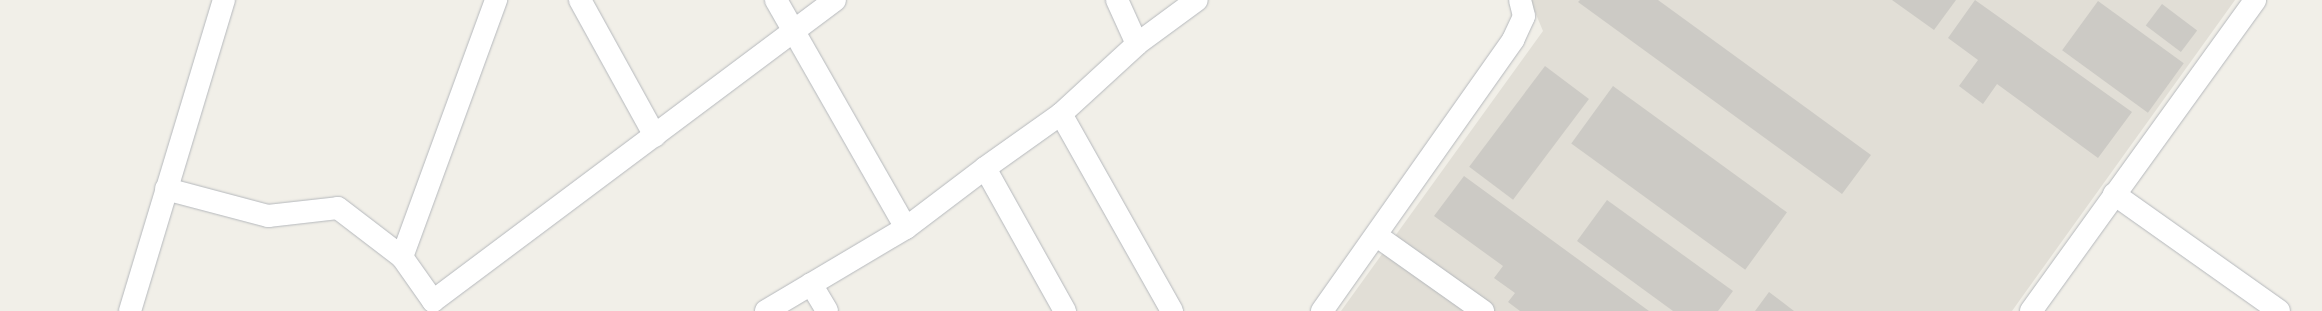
<!DOCTYPE html>
<style>
body{margin:0}
#map{position:relative;width:2322px;height:311px;overflow:hidden;background:#f1efe8;font-family:"Golos Text",sans-serif}
div>[style]{position:absolute}
.education>*{inset:0;background:#e1ded6}
.building>*{inset:0;background:#cccac5;transform-origin:0 0}
.roads{filter:drop-shadow(0 0 1px #b5b8bc) drop-shadow(0 0 1px #b5b8bc)}
.minor>*{height:22px;margin:-11px;padding:0 11px;transform-origin:11px;border-radius:11px;background:#fff}
span{translate:-50% -50%;white-space:nowrap;text-align:center;line-height:1.15;-webkit-text-stroke:3px #fff;paint-order:stroke}
</style>
<div id="map">
<div class="education">
<i style="clip-path:polygon(1530px 0,2235px 0,2012px 311px,1341px 311px,1543px 31px)"></i>
</div>
<div class="building">
<i style="clip-path:polygon(1580px 0,1658px 0,1871px 155px,1842px 194px,1578px 2px)"></i>
<i style="clip-path:polygon(1892px 0,1956px 0,1934px 30px)"></i>
<i style="clip-path:polygon(1975px 0,2132px 112px,2098px 158px,1997px 84px,1983px 104px,1959px 86px,1978px 60px,1948px 38px)"></i>
<i style="left:2098px;top:1px;width:106px;height:61px;rotate:36deg"></i>
<i style="left:2162px;top:4px;width:44px;height:27px;rotate:37deg"></i>
<i style="left:1545px;top:66px;width:55px;height:126px;rotate:37deg"></i>
<i style="left:1613px;top:86px;width:215px;height:71px;rotate:36deg"></i>
<i style="clip-path:polygon(1464px 176px,1649px 311px,1520px 311px,1508px 302px,1515px 293px,1494px 278px,1503px 266px,1434px 216px)"></i>
<i style="clip-path:polygon(1607px 200px,1733px 291px,1718px 311px,1673px 311px,1577px 241px)"></i>
<i style="clip-path:polygon(1769px 292px,1794px 311px,1755px 311px)"></i>
</div>
<div class="roads">
<div class="minor">
<i style="left:580px;top:0;width:155px;rotate:61.1deg"></i>
<i style="left:776px;top:0;width:262px;rotate:60.3deg"></i>
<i style="left:1117px;top:0;width:48px;rotate:65.6deg"></i>
<i style="left:1061px;top:114px;width:226px;rotate:60.6deg"></i>
<i style="left:985px;top:168px;width:164px;rotate:60.8deg"></i>
<i style="left:166px;top:189px;width:106px;rotate:14.8deg"></i>
<i style="left:268px;top:216px;width:70px;rotate:-6.5deg"></i>
<i style="left:338px;top:208px;width:81px;rotate:37.4deg"></i>
<i style="left:402px;top:257px;width:54px;rotate:54.8deg"></i>
<i style="left:433px;top:301px;width:502px;rotate:-36.82deg"></i>
<i style="left:2114px;top:194px;width:202px;rotate:35.3deg"></i>
<i style="left:1377px;top:236px;width:130px;rotate:35.3deg"></i>
<i style="left:402px;top:257px;width:274px;rotate:-69.9deg"></i>
<i style="left:811px;top:284px;width:31px;rotate:59deg"></i>
<i style="left:130px;top:311px;width:325px;rotate:-73.2deg"></i>
<i style="left:766px;top:311px;width:163px;rotate:-30.7deg"></i>
<i style="left:906px;top:228px;width:99px;rotate:-37.2deg"></i>
<i style="left:985px;top:168px;width:93px;rotate:-35.4deg"></i>
<i style="left:1061px;top:114px;width:103px;rotate:-42.6deg"></i>
<i style="left:1137px;top:44px;width:74px;rotate:-36.3deg"></i>
<i style="left:1322px;top:311px;width:332px;rotate:-54.8deg"></i>
<i style="left:1513px;top:40px;width:26px;rotate:-65deg"></i>
<i style="left:1524px;top:16px;width:16px;rotate:-104deg"></i>
<i style="left:2031px;top:311px;width:383px;rotate:-54.2deg"></i>
</div>
</div>
</div>
